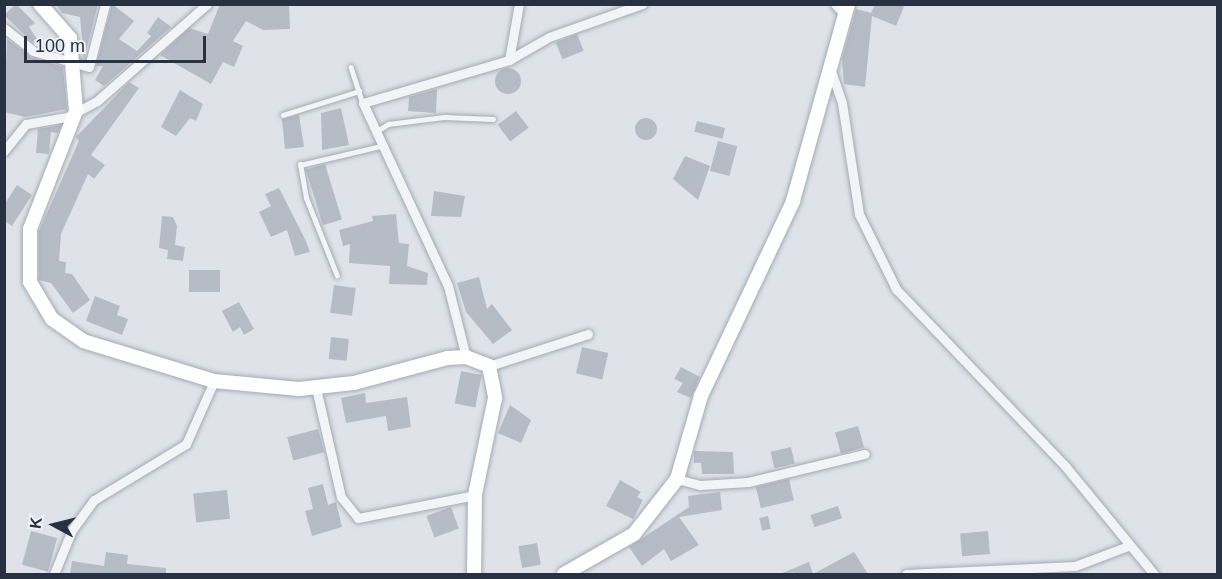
<!DOCTYPE html>
<style>
body{margin:0}
#map{position:relative;width:1222px;height:579px;overflow:hidden;background:#dfe3e9;font-family:Helvetica,sans-serif}
div>[style]{position:absolute}
.building>*{inset:0;background:#b6bcc6;transform-origin:0 0}
.round{border-radius:50%}
.roads{filter:drop-shadow(0 0 2px #a4aab3) drop-shadow(0 0 2px #a4aab3)}
.lane>*{height:4.5px;margin:-2.25px;padding:0 2.25px;transform-origin:2.25px;border-radius:2.25px;background:#f2f4f7}
.street>*{height:9px;margin:-4.5px;padding:0 4.5px;transform-origin:4.5px;border-radius:4.5px;background:#f2f4f7}
.secondary>*{height:14px;margin:-7px;padding:0 7px;transform-origin:7px;border-radius:7px;background:#fff}
span{translate:-50% -50%;white-space:nowrap;text-align:center;line-height:1.15;-webkit-text-stroke:4.5px #eff2f6;paint-order:stroke}
.frame{position:absolute;inset:0;border:6px solid #273141;pointer-events:none}
.north{position:absolute;left:24px;top:495px;width:60px;height:60px;-webkit-text-stroke:4px #eff2f6;paint-order:stroke;rotate:277deg;font-size:16px;font-weight:700;line-height:24px;text-align:center;color:#273141}
.north::after{content:'';display:block;margin:auto;width:21px;height:27px;background:#273141;clip-path:polygon(50% 0,100% 100%,50% 72%,0 100%)}
.scale{position:absolute;left:24px;top:36px;width:182px;height:27px;box-sizing:border-box;border:3px solid #273141;border-top:0;padding-left:8px;font-size:18px;line-height:21px;white-space:nowrap;color:#273141;-webkit-text-stroke:4px #eff2f6;paint-order:stroke}
</style>
<div id="map">
<div class="building">
<i style="clip-path:polygon(16px 4px,35px 23px,29px 27px,37px 39px,32px 42px,4px 15px)"></i>
<i style="clip-path:polygon(56px 4px,98px 4px,84px 59px,80px 17px,62px 13px)"></i>
<i style="clip-path:polygon(112px 4px,134px 21px,119px 39px,137px 51px,151px 36px,147px 33px,158px 17px,171px 27px,104px 86px,95px 80px,103px 66px,96px 66px)"></i>
<i style="clip-path:polygon(220px 4px,289px 4px,290px 29px,263px 30px,246px 21px,233px 41px,243px 46px,234px 67px,223px 62px,211px 84px,160px 55px,189px 28px,208px 34px)"></i>
<i style="clip-path:polygon(875px 4px,905px 4px,896px 26px,872px 16px,865px 87px,844px 84px,842px 59px,856px 9px,871px 13px)"></i>
<i style="left:577px;top:34px;width:18px;height:23px;rotate:68deg"></i>
<i style="clip-path:polygon(7px 39px,31px 57px,63px 67px,67px 109px,25px 117px,4px 112px)"></i>
<i class="round" style="left:495px;top:68px;width:26px;height:26px"></i>
<i style="clip-path:polygon(129px 82px,139px 88px,91px 155px,105px 165px,94px 179px,88px 174px,61px 234px,59px 261px,66px 262px,65px 273px,72px 274px,90px 300px,73px 313px,51px 283px,39px 280px,39px 231px,79px 141px,76px 137px)"></i>
<i style="clip-path:polygon(437px 89px,436px 113px,408px 111px,409px 97px)"></i>
<i style="clip-path:polygon(180px 90px,203px 104px,196px 121px,190px 118px,176px 136px,161px 127px)"></i>
<i style="clip-path:polygon(341px 108px,349px 145px,322px 150px,321px 113px)"></i>
<i style="left:516px;top:111px;width:21px;height:23px;rotate:53deg"></i>
<i style="clip-path:polygon(299px 115px,304px 147px,285px 149px,282px 119px)"></i>
<i class="round" style="left:635px;top:118px;width:22px;height:22px"></i>
<i style="left:697px;top:121px;width:29px;height:11px;rotate:14deg"></i>
<i style="clip-path:polygon(61px 125px,58px 133px,51px 132px,49px 154px,36px 153px,38px 129px)"></i>
<i style="left:718px;top:141px;width:20px;height:31px;rotate:15deg"></i>
<i style="clip-path:polygon(685px 156px,710px 166px,698px 200px,673px 179px)"></i>
<i style="left:325px;top:164px;width:58px;height:20px;rotate:73deg"></i>
<i style="clip-path:polygon(17px 185px,32px 195px,12px 226px,4px 221px,4px 205px)"></i>
<i style="clip-path:polygon(279px 188px,305px 239px,310px 252px,295px 256px,287px 230px,271px 237px,259px 212px,271px 206px,265px 194px)"></i>
<i style="clip-path:polygon(434px 191px,465px 196px,461px 217px,431px 216px)"></i>
<i style="clip-path:polygon(396px 214px,399px 243px,409px 244px,407px 266px,428px 273px,427px 285px,389px 284px,390px 266px,349px 263px,350px 244px,343px 246px,339px 230px,373px 221px,372px 216px)"></i>
<i style="clip-path:polygon(162px 216px,173px 217px,177px 226px,175px 245px,185px 247px,183px 261px,167px 259px,168px 250px,159px 248px)"></i>
<i style="left:189px;top:270px;width:31px;height:22px"></i>
<i style="clip-path:polygon(479px 277px,487px 309px,492px 304px,512px 330px,493px 344px,466px 312px,457px 283px)"></i>
<i style="left:334px;top:285px;width:22px;height:28px;rotate:8deg"></i>
<i style="clip-path:polygon(95px 296px,120px 306px,117px 315px,128px 319px,122px 335px,86px 321px)"></i>
<i style="clip-path:polygon(239px 302px,254px 329px,244px 335px,240px 327px,233px 332px,222px 311px)"></i>
<i style="left:331px;top:337px;width:18px;height:22px;rotate:6deg"></i>
<i style="left:582px;top:347px;width:27px;height:27px;rotate:13deg"></i>
<i style="clip-path:polygon(681px 367px,700px 377px,691px 398px,677px 392px,683px 383px,674px 379px)"></i>
<i style="left:461px;top:371px;width:21px;height:33px;rotate:11deg"></i>
<i style="clip-path:polygon(365px 393px,366px 403px,407px 397px,411px 427px,388px 431px,386px 416px,346px 423px,341px 398px)"></i>
<i style="clip-path:polygon(510px 405px,531px 420px,521px 443px,498px 433px)"></i>
<i style="left:858px;top:426px;width:22px;height:24px;rotate:74deg"></i>
<i style="left:318px;top:429px;width:24px;height:32px;rotate:75deg"></i>
<i style="left:791px;top:447px;width:17px;height:21px;rotate:77deg"></i>
<i style="clip-path:polygon(694px 451px,733px 452px,734px 474px,702px 474px,701px 463px,694px 463px)"></i>
<i style="left:789px;top:479px;width:22px;height:34px;rotate:77deg"></i>
<i style="clip-path:polygon(620px 480px,641px 492px,637px 497px,643px 500px,633px 519px,606px 506px)"></i>
<i style="clip-path:polygon(323px 484px,328px 505px,336px 502px,342px 527px,312px 536px,305px 511px,313px 509px,308px 488px)"></i>
<i style="left:227px;top:490px;width:29px;height:34px;rotate:84deg"></i>
<i style="clip-path:polygon(720px 492px,722px 510px,679px 517px,699px 545px,671px 561px,664px 549px,642px 566px,629px 547px,689px 507px,688px 496px)"></i>
<i style="left:838px;top:506px;width:13px;height:29px;rotate:72deg"></i>
<i style="left:451px;top:507px;width:23px;height:26px;rotate:70deg"></i>
<i style="left:768px;top:516px;width:13px;height:9px;rotate:77deg"></i>
<i style="left:31px;top:531px;width:27px;height:35px;rotate:15deg"></i>
<i style="left:988px;top:531px;width:23px;height:28px;rotate:85deg"></i>
<i style="left:537px;top:543px;width:22px;height:19px;rotate:80deg"></i>
<i style="clip-path:polygon(106px 552px,128px 555px,127px 564px,166px 568px,166px 574px,70px 574px,72px 561px,104px 566px)"></i>
<i style="clip-path:polygon(854px 552px,868px 574px,780px 574px,809px 562px,813px 574px)"></i>
</div>
<div class="roads">
<div class="lane">
<i style="left:351px;top:67px;width:38px;rotate:72deg"></i>
<i style="left:283px;top:115px;width:80px;rotate:-17.5deg"></i>
<i style="left:377px;top:131px;width:13px;rotate:-32deg"></i>
<i style="left:388px;top:124px;width:56px;rotate:-7.1deg"></i>
<i style="left:444px;top:117px;width:49px;rotate:2.3deg"></i>
<i style="left:337px;top:276px;width:84px;rotate:-111.7deg"></i>
<i style="left:306px;top:198px;width:34px;rotate:-100deg"></i>
<i style="left:300px;top:165px;width:83px;rotate:-13.2deg"></i>
</div>
<div class="street">
<i style="left:835px;top:4px;width:12px;rotate:48deg"></i>
<i style="left:4px;top:28px;width:37px;rotate:38deg"></i>
<i style="left:33px;top:51px;width:58px;rotate:15.9deg"></i>
<i style="left:89px;top:67px;width:65px;rotate:-75.7deg"></i>
<i style="left:509px;top:60px;width:57px;rotate:-79.9deg"></i>
<i style="left:830px;top:68px;width:37px;rotate:71deg"></i>
<i style="left:842px;top:103px;width:112px;rotate:81.3deg"></i>
<i style="left:859px;top:214px;width:84px;rotate:63.7deg"></i>
<i style="left:896px;top:289px;width:246px;rotate:46.3deg"></i>
<i style="left:1066px;top:467px;width:139px;rotate:50.6deg"></i>
<i style="left:4px;top:151px;width:35px;rotate:-51deg"></i>
<i style="left:26px;top:124px;width:42px;rotate:-9.7deg"></i>
<i style="left:67px;top:117px;width:34px;rotate:-28deg"></i>
<i style="left:97px;top:101px;width:147px;rotate:-41.4deg"></i>
<i style="left:466px;top:357px;width:73px;rotate:-104.2deg"></i>
<i style="left:448px;top:286px;width:202px;rotate:-114.9deg"></i>
<i style="left:363px;top:103px;width:152px;rotate:-16.4deg"></i>
<i style="left:509px;top:60px;width:46px;rotate:-29.9deg"></i>
<i style="left:549px;top:37px;width:99px;rotate:-19.5deg"></i>
<i style="left:489px;top:366px;width:104px;rotate:-17.9deg"></i>
<i style="left:316px;top:388px;width:112px;rotate:77.1deg"></i>
<i style="left:341px;top:497px;width:27px;rotate:51deg"></i>
<i style="left:358px;top:518px;width:119px;rotate:-11.1deg"></i>
<i style="left:677px;top:479px;width:24px;rotate:15deg"></i>
<i style="left:700px;top:485px;width:48px;rotate:-3.6deg"></i>
<i style="left:748px;top:482px;width:120px;rotate:-13.5deg"></i>
<i style="left:54px;top:574px;width:48px;rotate:-67.8deg"></i>
<i style="left:72px;top:530px;width:37px;rotate:-54deg"></i>
<i style="left:94px;top:500px;width:108px;rotate:-31.3deg"></i>
<i style="left:186px;top:444px;width:69px;rotate:-66deg"></i>
<i style="left:906px;top:574px;width:169px;rotate:-2.7deg"></i>
<i style="left:1075px;top:566px;width:57px;rotate:-20.7deg"></i>
</div>
<div class="secondary">
<i style="left:40px;top:4px;width:45px;rotate:48.6deg"></i>
<i style="left:70px;top:38px;width:73px;rotate:85.3deg"></i>
<i style="left:76px;top:111px;width:127px;rotate:111.3deg"></i>
<i style="left:30px;top:229px;width:53px;rotate:90deg"></i>
<i style="left:30px;top:282px;width:43px;rotate:59.3deg"></i>
<i style="left:52px;top:319px;width:38px;rotate:35deg"></i>
<i style="left:83px;top:341px;width:137px;rotate:17deg"></i>
<i style="left:214px;top:381px;width:85px;rotate:5.4deg"></i>
<i style="left:299px;top:389px;width:55px;rotate:-6.2deg"></i>
<i style="left:354px;top:383px;width:96px;rotate:-15deg"></i>
<i style="left:447px;top:358px;width:19px;rotate:-3deg"></i>
<i style="left:466px;top:357px;width:25px;rotate:21deg"></i>
<i style="left:489px;top:366px;width:33px;rotate:79deg"></i>
<i style="left:495px;top:398px;width:99px;rotate:101.7deg"></i>
<i style="left:475px;top:495px;width:79px;rotate:90.7deg"></i>
<i style="left:564px;top:574px;width:81px;rotate:-29.7deg"></i>
<i style="left:634px;top:534px;width:70px;rotate:-52deg"></i>
<i style="left:677px;top:479px;width:86px;rotate:-73.9deg"></i>
<i style="left:701px;top:396px;width:216px;rotate:-64.7deg"></i>
<i style="left:793px;top:201px;width:205px;rotate:-74.4deg"></i>
</div>
</div>
<div class="frame"></div>
<div class="north">K</div>
<div class="scale">100 m</div>
</div>
